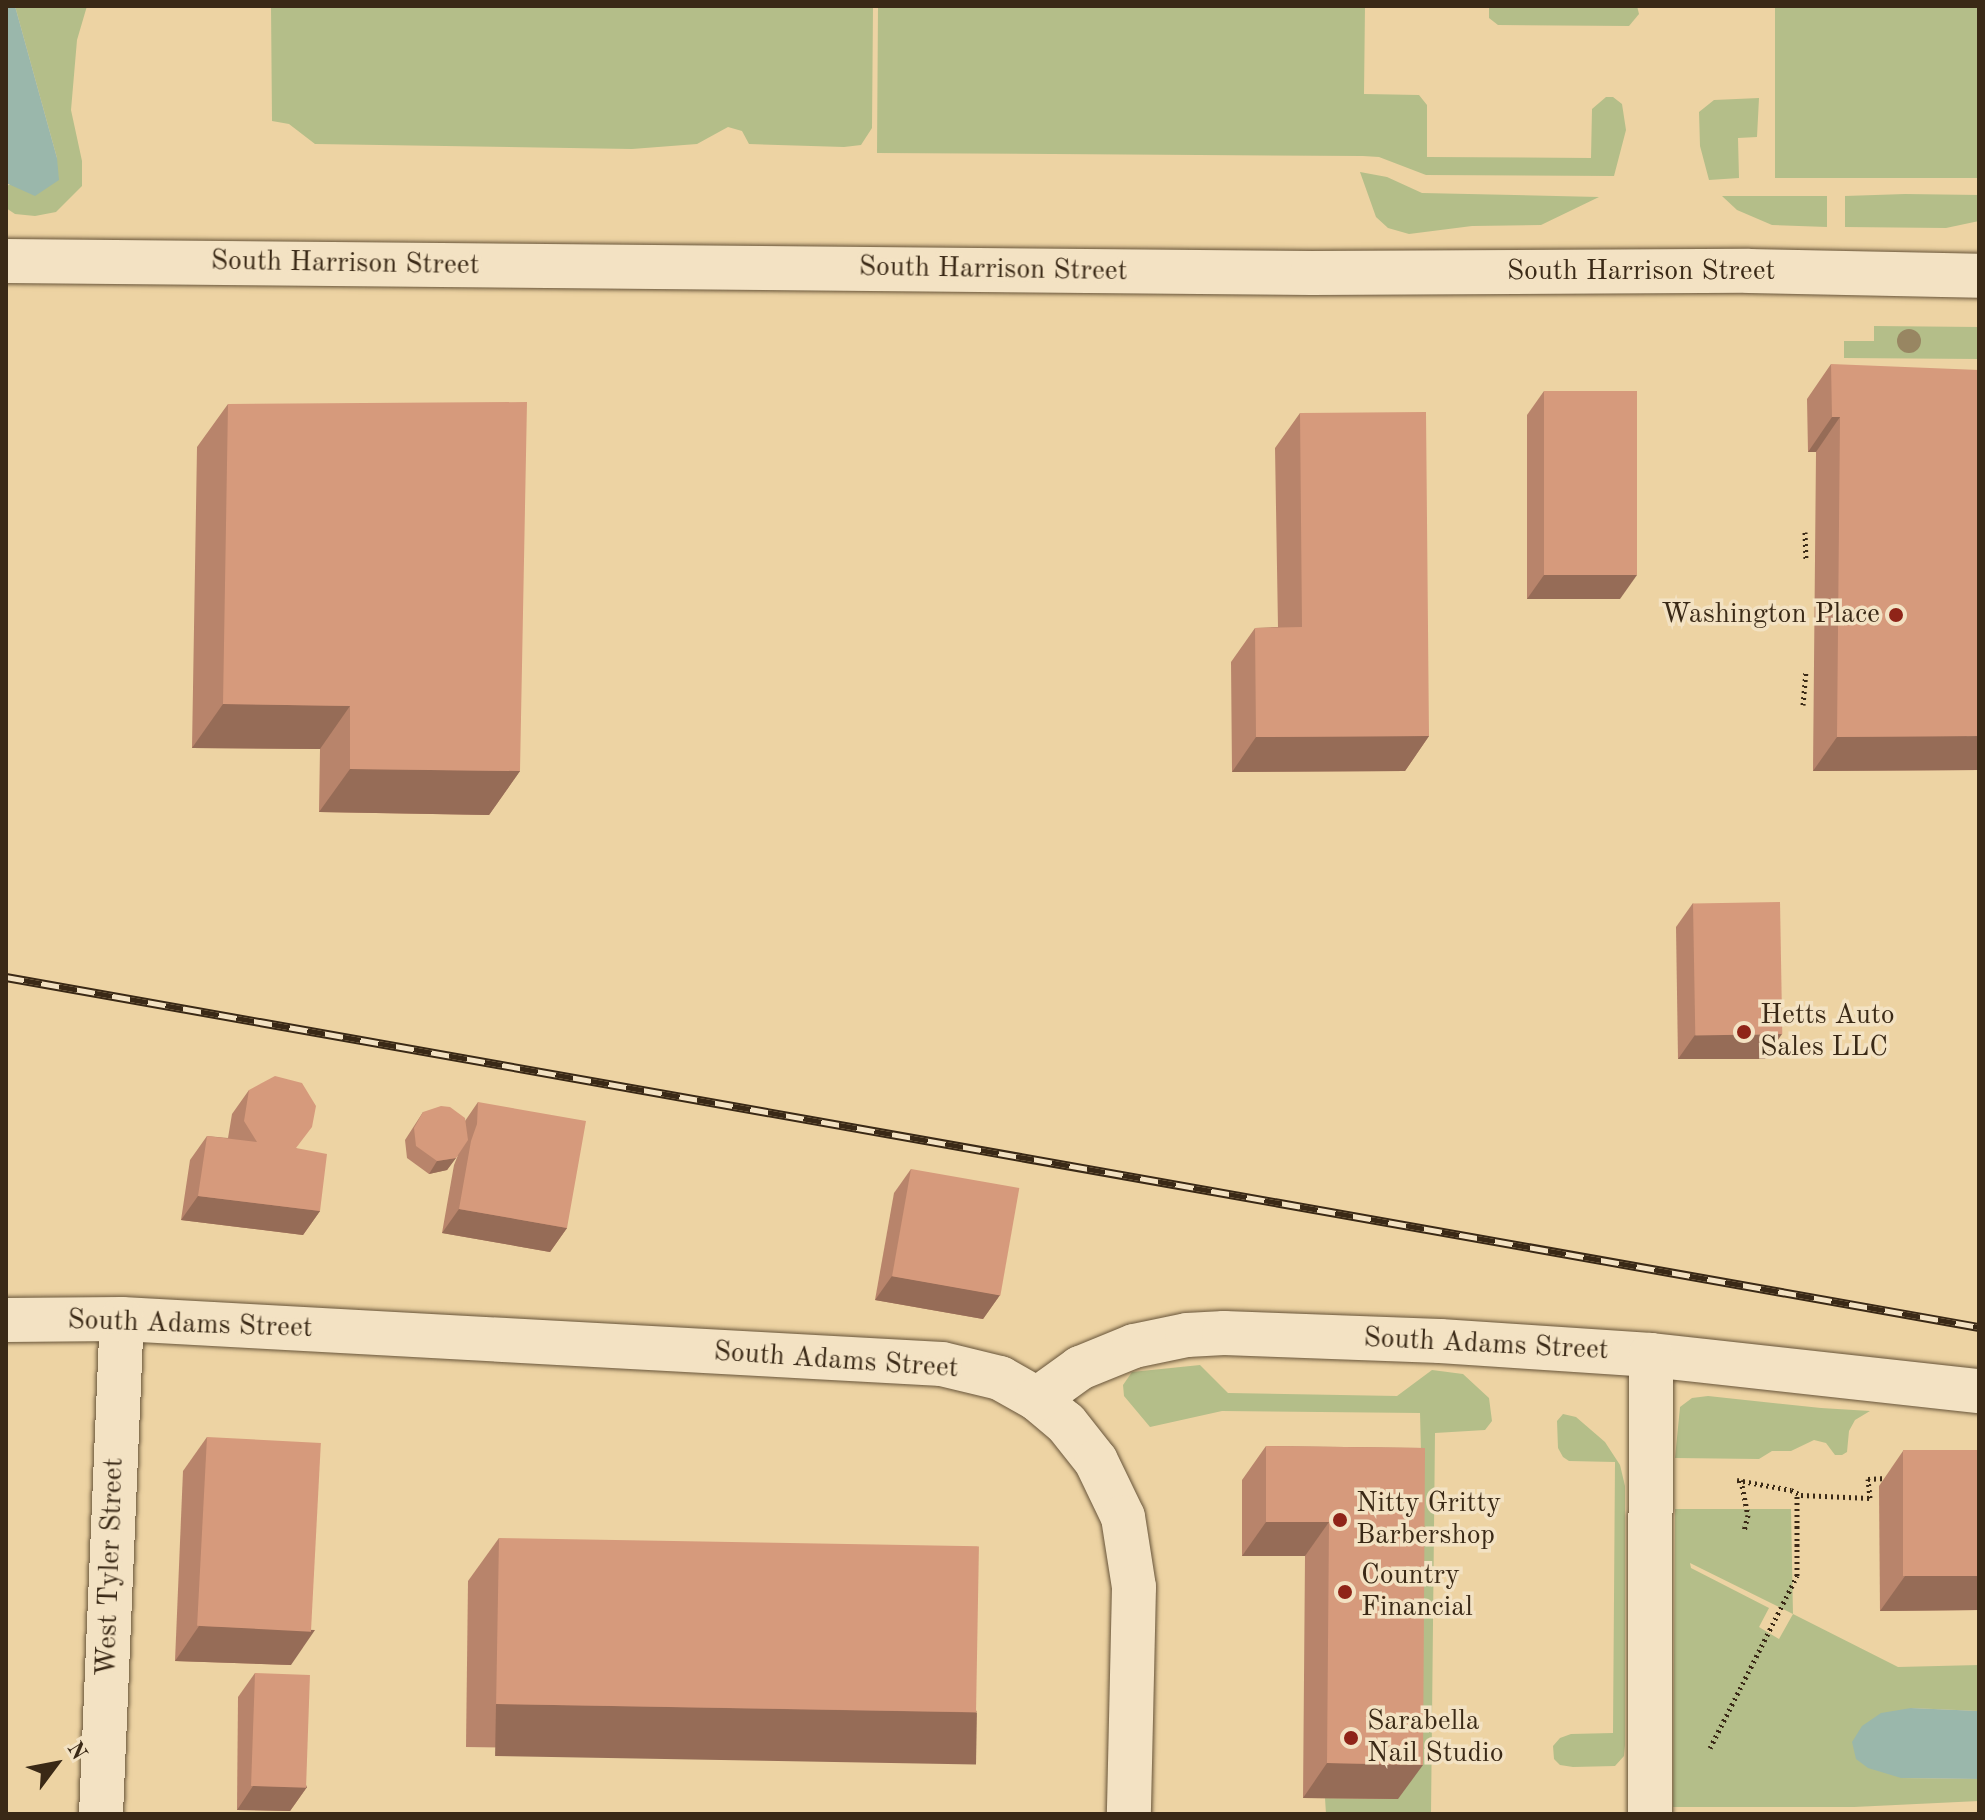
<!DOCTYPE html>
<style>
body{margin:0}
#map{position:relative;width:1985px;height:1820px;overflow:hidden;background:#edd3a3;font-family:"Old Standard TT",serif}
div>[style]{position:absolute}
.green>*{inset:0;background:#b4be89;transform-origin:0 0}
.water>*{inset:0;background:#9ab7ab}
.path>*{height:5px;margin-top:-2.5px;transform-origin:0;background:repeating-linear-gradient(90deg,#3a2916 0 2px,transparent 0 6px)}
.roads{filter:drop-shadow(0 0 2px #675439) drop-shadow(0 0 2px #675439)}
.minor>*{height:44px;margin:-22px;padding:0 22px;transform-origin:22px;border-radius:22px;background:#f3e2c3}
.rail>*{height:9px;margin-top:-4.5px;transform-origin:0;background:repeating-linear-gradient(90deg,#f3e2c3 0 18px,#3a2916 0 36px);box-sizing:border-box;border-block:2px solid #3a2916}
.trees>*{width:24px;height:24px;margin:-12px;border-radius:50%;background:#988662}
.wall>*{inset:0;background:#b8846b}
.shaded-wall>*{inset:0;background:#966c57;transform-origin:0 0}
.building>*{inset:0;background:#d69a7c;transform-origin:0 0}
.dots>*{width:22px;height:22px;translate:-50% -50%;box-sizing:border-box;border:4px solid #f3e2c3;border-radius:50%}
span{translate:-50% -50%;white-space:nowrap;text-align:center;line-height:1.15;-webkit-text-stroke:7px #f3e2c3;paint-order:stroke}
.street-label{font-size:28px;color:#3a2916}
.poi-label{font-size:28px;color:#3a2916}
.right{translate:-100% -50%;text-align:right}
.left{translate:0 -50%;text-align:left}
.frame{position:absolute;inset:0;border:8px solid #3a2916;pointer-events:none}
.north{position:absolute;left:16px;top:1724px;width:80px;height:80px;-webkit-text-stroke:6px #f3e2c3;paint-order:stroke;rotate:58deg;font-size:22px;font-weight:700;line-height:32px;text-align:center;color:#3a2916}
.north::after{content:'';display:block;margin:auto;width:28px;height:36px;background:#3a2916;clip-path:polygon(50% 0,100% 100%,50% 72%,0 100%)}
</style>
<div id="map">
<div class="green">
<i style="clip-path:polygon(15px 6px,87px 6px,77px 40px,71px 110px,82px 161px,82px 186px,56px 212px,35px 216px,15px 214px,6px 208px,6px 183px,7px 186px,57px 158px)"></i>
<i style="clip-path:polygon(271px 6px,873px 6px,872px 128px,861px 145px,844px 147px,749px 144px,742px 131px,728px 127px,697px 144px,632px 149px,315px 144px,289px 124px,272px 121px)"></i>
<i style="clip-path:polygon(878px 6px,1365px 6px,1364px 94px,1419px 95px,1427px 105px,1427px 157px,1591px 158px,1592px 109px,1606px 97px,1613px 97px,1622px 104px,1626px 130px,1614px 176px,1426px 175px,1379px 157px,1363px 156px,877px 153px)"></i>
<i style="clip-path:polygon(1489px 6px,1637px 6px,1639px 14px,1629px 26px,1498px 25px,1489px 18px)"></i>
<i style="left:1775px;top:6px;width:204px;height:172px"></i>
<i style="clip-path:polygon(1759px 98px,1757px 137px,1738px 138px,1739px 178px,1709px 180px,1700px 146px,1699px 112px,1714px 100px)"></i>
<i style="clip-path:polygon(1360px 172px,1387px 177px,1422px 193px,1599px 197px,1541px 225px,1472px 226px,1409px 234px,1388px 228px,1376px 217px)"></i>
<i style="clip-path:polygon(1905px 194px,1979px 195px,1979px 221px,1946px 228px,1845px 227px,1845px 196px)"></i>
<i style="clip-path:polygon(1722px 196px,1827px 196px,1827px 227px,1772px 225px,1737px 210px)"></i>
<i style="clip-path:polygon(1874px 326px,1979px 327px,1979px 359px,1844px 358px,1844px 341px,1874px 341px)"></i>
<i style="clip-path:polygon(1200px 1365px,1228px 1393px,1397px 1396px,1432px 1370px,1463px 1374px,1489px 1398px,1492px 1421px,1485px 1430px,1435px 1433px,1431px 1814px,1326px 1814px,1325px 1798px,1398px 1799px,1422px 1490px,1420px 1413px,1222px 1411px,1150px 1427px,1124px 1396px,1123px 1385px,1132px 1372px)"></i>
<i style="clip-path:polygon(1708px 1396px,1821px 1408px,1870px 1411px,1855px 1420px,1849px 1431px,1847px 1452px,1842px 1455px,1835px 1455px,1826px 1443px,1814px 1440px,1791px 1451px,1772px 1451px,1759px 1459px,1675px 1458px,1680px 1407px,1692px 1398px)"></i>
<i style="clip-path:polygon(1563px 1414px,1576px 1417px,1605px 1442px,1620px 1465px,1625px 1486px,1625px 1745px,1624px 1756px,1615px 1766px,1573px 1767px,1560px 1765px,1554px 1759px,1553px 1746px,1560px 1738px,1571px 1734px,1613px 1733px,1615px 1462px,1569px 1461px,1563px 1457px,1558px 1448px,1557px 1421px)"></i>
<i style="clip-path:polygon(evenodd,1675px 1509px,1791px 1509px,1793px 1614px,1898px 1667px,1979px 1665px,1979px 1711px,1911px 1708px,1901px 1778px,1979px 1779px,1979px 1801px,1854px 1807px,1673px 1807px,1675px 1509px,1690px 1563px,1793px 1614px,1779px 1639px,1759px 1627px,1769px 1608px,1691px 1568px,1690px 1563px)"></i>
</div>
<div class="water">
<i style="clip-path:polygon(6px 6px,15px 6px,57px 158px,59px 180px,35px 196px,6px 183px)"></i>
<i style="clip-path:polygon(1911px 1708px,1979px 1711px,1979px 1779px,1901px 1778px,1868px 1768px,1856px 1759px,1852px 1742px,1862px 1726px,1881px 1713px)"></i>
</div>
<div class="path">
<i style="left:1805px;top:532px;width:29px;rotate:88deg"></i>
<i style="left:1803px;top:705px;width:33px;rotate:-85deg"></i>
<i style="left:1737px;top:1480px;width:55px;rotate:10.5deg"></i>
<i style="left:1791px;top:1490px;width:11px;rotate:27deg"></i>
<i style="left:1801px;top:1495px;width:69px;rotate:2.5deg"></i>
<i style="left:1870px;top:1498px;width:19px;rotate:-96deg"></i>
<i style="left:1868px;top:1479px;width:22px;rotate:-3deg"></i>
<i style="left:1741px;top:1480px;width:36px;rotate:79deg"></i>
<i style="left:1748px;top:1515px;width:16px;rotate:104deg"></i>
<i style="left:1710px;top:1748px;width:193px;rotate:-63.2deg"></i>
<i style="left:1797px;top:1576px;width:82px;rotate:-90deg"></i>
</div>
<div class="roads">
<div class="minor">
<i style="left:6px;top:261px;width:1306px;rotate:0.53deg"></i>
<i style="left:1312px;top:273px;width:437px;rotate:-0.3deg"></i>
<i style="left:1749px;top:271px;width:230px;rotate:1.2deg"></i>
<i style="left:6px;top:1320px;width:116px;rotate:-0.5deg"></i>
<i style="left:122px;top:1319px;width:821px;rotate:3.14deg"></i>
<i style="left:942px;top:1364px;width:60px;rotate:13.6deg"></i>
<i style="left:1000px;top:1378px;width:43px;rotate:29.6deg"></i>
<i style="left:1037px;top:1399px;width:38px;rotate:40deg"></i>
<i style="left:1066px;top:1423px;width:48px;rotate:51.7deg"></i>
<i style="left:1096px;top:1461px;width:62px;rotate:64.3deg"></i>
<i style="left:1123px;top:1517px;width:71px;rotate:81.1deg"></i>
<i style="left:1134px;top:1587px;width:227px;rotate:91.3deg"></i>
<i style="left:1037px;top:1399px;width:53px;rotate:-35.8deg"></i>
<i style="left:1080px;top:1368px;width:58px;rotate:-22.2deg"></i>
<i style="left:1134px;top:1346px;width:54px;rotate:-11.7deg"></i>
<i style="left:1187px;top:1335px;width:37px;rotate:-3deg"></i>
<i style="left:1224px;top:1333px;width:216px;rotate:2.1deg"></i>
<i style="left:1440px;top:1341px;width:211px;rotate:3.8deg"></i>
<i style="left:1651px;top:1355px;width:330px;rotate:6.3deg"></i>
<i style="left:101px;top:1814px;width:495px;rotate:-87.6deg"></i>
<i style="left:1650px;top:1814px;width:459px;rotate:-89.9deg"></i>
</div>
</div>
<div class="rail">
<i style="left:6px;top:977px;width:2004px;rotate:10.06deg"></i>
</div>
<div class="trees">
<i style="left:1909px;top:341px"></i>
</div>
<div class="wall">
<i style="clip-path:polygon(1831px 364px,1979px 770px,1813px 771px,1816px 452px,1808px 452px,1807px 399px)"></i>
<i style="clip-path:polygon(1544px 391px,1620px 599px,1527px 599px,1527px 415px)"></i>
<i style="clip-path:polygon(228px 404px,520px 771px,489px 815px,319px 812px,320px 749px,192px 748px,197px 447px)"></i>
<i style="clip-path:polygon(1300px 413px,1429px 736px,1405px 771px,1232px 772px,1231px 662px,1255px 628px,1278px 627px,1275px 448px)"></i>
<i style="clip-path:polygon(1693px 903px,1765px 1059px,1678px 1059px,1676px 927px)"></i>
<i style="clip-path:polygon(249px 1090px,297px 1149px,320px 1211px,303px 1235px,181px 1220px,190px 1160px,207px 1136px,228px 1138px,232px 1114px)"></i>
<i style="clip-path:polygon(478px 1102px,567px 1228px,550px 1252px,442px 1233px,454px 1165px,458px 1155px,447px 1170px,429px 1174px,407px 1158px,405px 1140px,423px 1112px,465px 1121px)"></i>
<i style="clip-path:polygon(911px 1169px,1000px 1295px,983px 1319px,875px 1300px,894px 1193px)"></i>
<i style="clip-path:polygon(207px 1437px,291px 1665px,175px 1661px,183px 1471px)"></i>
<i style="clip-path:polygon(1266px 1446px,1425px 1448px,1398px 1799px,1303px 1798px,1305px 1556px,1242px 1556px,1242px 1480px)"></i>
<i style="clip-path:polygon(1903px 1451px,1979px 1610px,1880px 1611px,1879px 1486px)"></i>
<i style="clip-path:polygon(499px 1538px,977px 1711px,947px 1754px,466px 1747px,468px 1581px)"></i>
<i style="clip-path:polygon(255px 1673px,307px 1787px,290px 1811px,237px 1810px,238px 1697px)"></i>
</div>
<div class="shaded-wall">
<i style="clip-path:polygon(1832px 417px,1840px 417px,1816px 452px,1808px 452px)"></i>
<i style="clip-path:polygon(1544px 575px,1637px 575px,1620px 599px,1527px 599px)"></i>
<i style="clip-path:polygon(223px 704px,350px 706px,320px 749px,192px 748px)"></i>
<i style="clip-path:polygon(1429px 736px,1405px 771px,1232px 772px,1256px 737px)"></i>
<i style="clip-path:polygon(1979px 736px,1979px 770px,1813px 771px,1837px 737px)"></i>
<i style="clip-path:polygon(350px 769px,520px 771px,489px 815px,319px 812px)"></i>
<i style="clip-path:polygon(1782px 1034px,1765px 1059px,1678px 1059px,1695px 1035px)"></i>
<i style="clip-path:polygon(456px 1158px,447px 1170px,429px 1174px,437px 1161px)"></i>
<i style="clip-path:polygon(198px 1196px,320px 1211px,303px 1235px,181px 1220px)"></i>
<i style="clip-path:polygon(459px 1209px,567px 1228px,550px 1252px,442px 1233px)"></i>
<i style="clip-path:polygon(892px 1276px,1000px 1295px,983px 1319px,875px 1300px)"></i>
<i style="clip-path:polygon(1266px 1522px,1329px 1522px,1305px 1556px,1242px 1556px)"></i>
<i style="clip-path:polygon(1905px 1576px,1979px 1576px,1979px 1610px,1880px 1611px)"></i>
<i style="clip-path:polygon(199px 1626px,315px 1630px,291px 1665px,175px 1661px)"></i>
<i style="left:496px;top:1704px;width:481px;height:52px;rotate:1deg"></i>
<i style="clip-path:polygon(1327px 1763px,1423px 1765px,1398px 1799px,1303px 1798px)"></i>
<i style="clip-path:polygon(253px 1786px,307px 1787px,290px 1811px,237px 1810px)"></i>
</div>
<div class="building">
<i style="clip-path:polygon(1831px 364px,1979px 370px,1979px 736px,1837px 737px,1840px 417px,1832px 417px)"></i>
<i style="left:1544px;top:391px;width:93px;height:184px"></i>
<i style="clip-path:polygon(527px 402px,520px 771px,350px 769px,350px 706px,223px 704px,228px 404px)"></i>
<i style="clip-path:polygon(1426px 412px,1429px 736px,1256px 737px,1255px 628px,1302px 627px,1300px 413px)"></i>
<i style="left:1780px;top:902px;width:132px;height:87px;rotate:89deg"></i>
<i style="clip-path:polygon(275px 1076px,302px 1083px,316px 1106px,312px 1127px,296px 1148px,327px 1154px,320px 1211px,198px 1196px,207px 1136px,257px 1142px,244px 1121px,249px 1090px)"></i>
<i style="clip-path:polygon(478px 1102px,586px 1121px,567px 1228px,459px 1209px,471px 1141px,477px 1124px)"></i>
<i style="clip-path:polygon(441px 1106px,450px 1107px,465px 1118px,468px 1140px,456px 1158px,437px 1161px,416px 1146px,414px 1128px,423px 1112px)"></i>
<i style="left:911px;top:1169px;width:110px;height:109px;rotate:10deg"></i>
<i style="left:207px;top:1437px;width:114px;height:189px;rotate:3deg"></i>
<i style="clip-path:polygon(1266px 1446px,1425px 1448px,1423px 1765px,1327px 1763px,1329px 1522px,1266px 1522px)"></i>
<i style="left:1979px;top:1450px;width:126px;height:76px;rotate:90deg"></i>
<i style="left:499px;top:1538px;width:480px;height:166px;rotate:1deg"></i>
<i style="left:255px;top:1673px;width:55px;height:113px;rotate:2deg"></i>
</div>
<div class="dots">
<i style="left:1896px;top:615px;background:#8f2418"></i>
<i style="left:1744px;top:1032px;background:#8f2418"></i>
<i style="left:1340px;top:1520px;background:#8f2418"></i>
<i style="left:1345px;top:1592px;background:#8f2418"></i>
<i style="left:1351px;top:1738px;background:#8f2418"></i>
</div>
<div class="street-label">
<span style="left:345px;top:264px;rotate:1deg">South Harrison Street</span>
<span style="left:993px;top:270px;rotate:1deg">South Harrison Street</span>
<span style="left:1641px;top:272px">South Harrison Street</span>
<span style="left:190px;top:1325px;rotate:2deg">South Adams Street</span>
<span style="left:1486px;top:1345px;rotate:3deg">South Adams Street</span>
<span style="left:836px;top:1361px;rotate:4deg">South Adams Street</span>
<span style="left:111px;top:1567px;rotate:-88deg">West Tyler Street</span>
</div>
<div class="poi-label">
<span class="right" style="left:1880px;top:615px">Washington Place</span>
<span class="left" style="left:1760px;top:1032px">Hetts Auto<br>Sales LLC</span>
<span class="left" style="left:1356px;top:1520px">Nitty Gritty<br>Barbershop</span>
<span class="left" style="left:1361px;top:1592px">Country<br>Financial</span>
<span class="left" style="left:1367px;top:1738px">Sarabella<br>Nail Studio</span>
</div>
<div class="frame"></div>
<div class="north">N</div>
</div>
